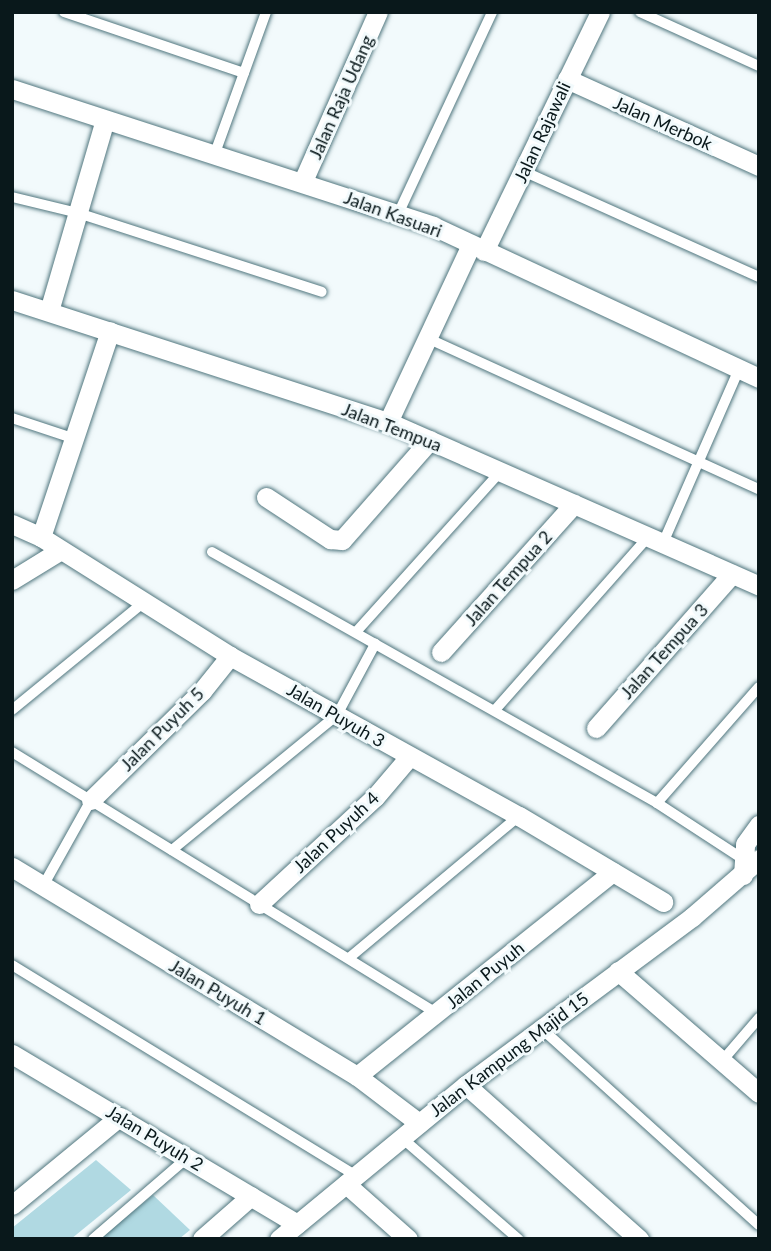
<!DOCTYPE html>
<style>
body{margin:0}
#map{position:relative;width:771px;height:1251px;overflow:hidden;background:#f2fafc;font-family:Lato,sans-serif}
div>[style]{position:absolute}
.building>*{inset:0;background:#b0d9e2}
.roads{filter:drop-shadow(0 0 2px #50767e) drop-shadow(0 0 2px #50767e)}
.service>*{height:10px;margin:-5px;padding:0 5px;transform-origin:5px;border-radius:5px;background:#fff}
.minor>*{height:19px;margin:-9.5px;padding:0 9.5px;transform-origin:9.5px;border-radius:9.5px;background:#fff}
span{translate:-50% -50%;white-space:nowrap;text-align:center;line-height:1.15;-webkit-text-stroke:6px #f2fafc;paint-order:stroke}
.street-label{font-size:18px;color:#09181b}
.frame{position:absolute;inset:0;border:14px solid #09181b;pointer-events:none}
</style>
<div id="map">
<div class="building">
<i style="clip-path:polygon(96px 1160px,131px 1190px,71px 1239px,12px 1239px,12px 1228px)"></i>
<i style="clip-path:polygon(153px 1195px,190px 1230px,179px 1239px,99px 1239px)"></i>
</div>
<div class="roads">
<div class="service">
<i style="left:64px;top:12px;width:190px;rotate:18.7deg"></i>
<i style="left:640px;top:12px;width:131px;rotate:24.4deg"></i>
<i style="left:215px;top:153px;width:150px;rotate:-70.1deg"></i>
<i style="left:523px;top:171px;width:259px;rotate:24.2deg"></i>
<i style="left:12px;top:197px;width:68px;rotate:13.6deg"></i>
<i style="left:78px;top:213px;width:256px;rotate:17.9deg"></i>
<i style="left:398px;top:214px;width:223px;rotate:-65deg"></i>
<i style="left:427px;top:338px;width:365px;rotate:24.5deg"></i>
<i style="left:12px;top:418px;width:66px;rotate:18.4deg"></i>
<i style="left:663px;top:543px;width:190px;rotate:-66.4deg"></i>
<i style="left:212px;top:552px;width:511px;rotate:29.42deg"></i>
<i style="left:657px;top:803px;width:103px;rotate:33.1deg"></i>
<i style="left:356px;top:632px;width:215px;rotate:-48deg"></i>
<i style="left:12px;top:710px;width:171px;rotate:-39.3deg"></i>
<i style="left:495px;top:710px;width:231px;rotate:-48.5deg"></i>
<i style="left:12px;top:752px;width:499px;rotate:31.6deg"></i>
<i style="left:657px;top:803px;width:154px;rotate:-48.7deg"></i>
<i style="left:172px;top:850px;width:213px;rotate:-39.3deg"></i>
<i style="left:337px;top:715px;width:81px;rotate:-61.8deg"></i>
<i style="left:43px;top:886px;width:98px;rotate:-60.8deg"></i>
<i style="left:349px;top:958px;width:222px;rotate:-39.9deg"></i>
<i style="left:12px;top:965px;width:404px;rotate:31.5deg"></i>
<i style="left:542px;top:1029px;width:292px;rotate:42.1deg"></i>
<i style="left:722px;top:1061px;width:57px;rotate:-49.3deg"></i>
<i style="left:402px;top:1138px;width:154px;rotate:41deg"></i>
<i style="left:93px;top:1239px;width:124px;rotate:-40.8deg"></i>
</div>
<div class="minor">
<i style="left:567px;top:79px;width:211px;rotate:24.4deg"></i>
<i style="left:12px;top:89px;width:443px;rotate:18deg"></i>
<i style="left:433px;top:226px;width:360px;rotate:25deg"></i>
<i style="left:303px;top:181px;width:185px;rotate:-66.1deg"></i>
<i style="left:484px;top:251px;width:266px;rotate:-64.1deg"></i>
<i style="left:12px;top:300px;width:395px;rotate:18deg"></i>
<i style="left:388px;top:422px;width:406px;rotate:23.8deg"></i>
<i style="left:49px;top:311px;width:199px;rotate:-73.7deg"></i>
<i style="left:388px;top:422px;width:195px;rotate:-64.9deg"></i>
<i style="left:266px;top:497px;width:77px;rotate:33.3deg"></i>
<i style="left:330px;top:539px;width:12px;rotate:5deg"></i>
<i style="left:342px;top:540px;width:133px;rotate:-48.7deg"></i>
<i style="left:12px;top:524px;width:32px;rotate:24deg"></i>
<i style="left:41px;top:537px;width:223px;rotate:32.2deg"></i>
<i style="left:230px;top:656px;width:330px;rotate:29deg"></i>
<i style="left:519px;top:816px;width:168px;rotate:30.8deg"></i>
<i style="left:41px;top:537px;width:217px;rotate:-71.5deg"></i>
<i style="left:12px;top:580px;width:57px;rotate:-31.5deg"></i>
<i style="left:441px;top:652px;width:199px;rotate:-48.1deg"></i>
<i style="left:596px;top:728px;width:205px;rotate:-48.6deg"></i>
<i style="left:91px;top:800px;width:156px;rotate:-44.5deg"></i>
<i style="left:202px;top:691px;width:45px;rotate:-51.3deg"></i>
<i style="left:12px;top:867px;width:403px;rotate:31.2deg"></i>
<i style="left:357px;top:1076px;width:78px;rotate:37.2deg"></i>
<i style="left:743px;top:875px;width:31px;rotate:-86deg"></i>
<i style="left:745px;top:844px;width:24px;rotate:-54deg"></i>
<i style="left:259px;top:904px;width:158px;rotate:-42.7deg"></i>
<i style="left:375px;top:797px;width:52px;rotate:-49.6deg"></i>
<i style="left:618px;top:971px;width:186px;rotate:40.9deg"></i>
<i style="left:12px;top:1054px;width:332px;rotate:30.8deg"></i>
<i style="left:357px;top:1076px;width:327px;rotate:-38.6deg"></i>
<i style="left:466px;top:1085px;width:232px;rotate:41.7deg"></i>
<i style="left:346px;top:1184px;width:83px;rotate:41.6deg"></i>
<i style="left:12px;top:1205px;width:139px;rotate:-39.4deg"></i>
<i style="left:202px;top:1239px;width:65px;rotate:-41.3deg"></i>
<i style="left:279px;top:1239px;width:242px;rotate:-39.5deg"></i>
<i style="left:466px;top:1085px;width:282px;rotate:-36.6deg"></i>
<i style="left:692px;top:917px;width:89px;rotate:-40.9deg"></i>
</div>
</div>
<div class="street-label">
<span style="left:341px;top:97px;rotate:-66deg">Jalan Raja Udang</span>
<span style="left:663px;top:123px;rotate:24deg">Jalan Merbok</span>
<span style="left:542px;top:132px;rotate:-65deg">Jalan Rajawali</span>
<span style="left:393px;top:214px;rotate:20deg">Jalan Kasuari</span>
<span style="left:392px;top:427px;rotate:21deg">Jalan Tempua</span>
<span style="left:508px;top:578px;rotate:-48deg">Jalan Tempua 2</span>
<span style="left:664px;top:651px;rotate:-48deg">Jalan Tempua 3</span>
<span style="left:336px;top:715px;rotate:30deg">Jalan Puyuh 3</span>
<span style="left:162px;top:729px;rotate:-45deg">Jalan Puyuh 5</span>
<span style="left:336px;top:832px;rotate:-43deg">Jalan Puyuh 4</span>
<span style="left:485px;top:975px;rotate:-39deg">Jalan Puyuh</span>
<span style="left:218px;top:992px;rotate:31deg">Jalan Puyuh 1</span>
<span style="left:509px;top:1054px;rotate:-37deg">Jalan Kampung Majid 15</span>
<span style="left:155px;top:1138px;rotate:31deg">Jalan Puyuh 2</span>
</div>
<div class="frame"></div>
</div>
